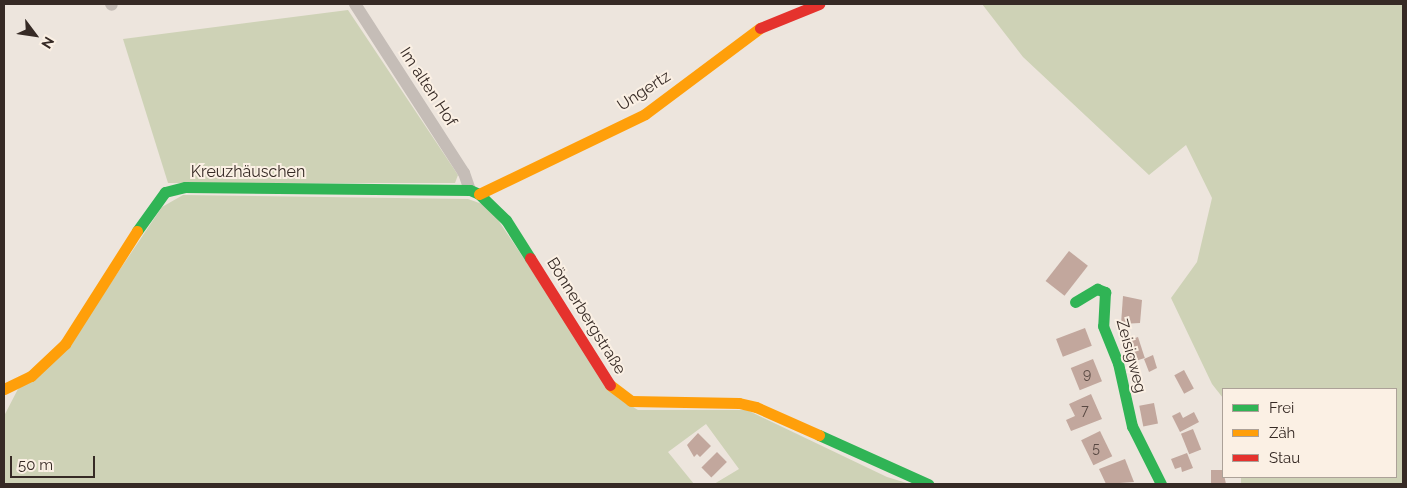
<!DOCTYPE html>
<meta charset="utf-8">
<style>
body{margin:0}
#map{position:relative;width:1407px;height:488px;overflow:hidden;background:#ede5dd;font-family:Raleway,sans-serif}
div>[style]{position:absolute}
.green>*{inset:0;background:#ced2b6}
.building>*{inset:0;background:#c2a79d;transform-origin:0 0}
.street>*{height:12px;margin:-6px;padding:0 6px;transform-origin:6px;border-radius:6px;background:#c5bdb7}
.fast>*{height:11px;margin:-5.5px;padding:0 5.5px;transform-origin:5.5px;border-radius:5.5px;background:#30b455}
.slow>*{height:11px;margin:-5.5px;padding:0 5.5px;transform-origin:5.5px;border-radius:5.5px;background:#ff9f0a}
.jam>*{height:11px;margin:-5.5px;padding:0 5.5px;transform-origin:5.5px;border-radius:5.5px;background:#e5322d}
span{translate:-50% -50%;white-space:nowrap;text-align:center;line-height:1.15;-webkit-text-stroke:4px #fbf0e4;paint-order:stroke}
.number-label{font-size:14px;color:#594943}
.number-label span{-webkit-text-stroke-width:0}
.street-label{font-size:16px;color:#362a25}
.frame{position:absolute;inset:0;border:5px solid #362a25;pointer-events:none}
.legend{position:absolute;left:1222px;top:388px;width:175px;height:90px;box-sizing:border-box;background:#fbf0e4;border:1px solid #aca198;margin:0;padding:6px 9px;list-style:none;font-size:15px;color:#362a25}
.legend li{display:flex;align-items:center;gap:10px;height:25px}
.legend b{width:25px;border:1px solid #aca198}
.north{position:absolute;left:10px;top:10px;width:50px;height:50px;-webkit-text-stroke:4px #fbf0e4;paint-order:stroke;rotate:121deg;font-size:14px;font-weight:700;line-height:20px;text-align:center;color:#362a25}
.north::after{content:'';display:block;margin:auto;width:18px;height:22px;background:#362a25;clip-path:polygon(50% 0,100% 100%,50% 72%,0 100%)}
.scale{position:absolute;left:10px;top:456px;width:85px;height:22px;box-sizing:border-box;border:2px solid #362a25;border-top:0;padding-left:6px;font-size:15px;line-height:18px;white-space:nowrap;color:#362a25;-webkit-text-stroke:4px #fbf0e4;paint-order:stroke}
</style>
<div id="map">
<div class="green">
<i style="clip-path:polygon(982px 4px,1403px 4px,1403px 484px,1241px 484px,1241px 477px,1396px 477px,1396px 389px,1223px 389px,1223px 398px,1212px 384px,1171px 298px,1197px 262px,1212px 198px,1186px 145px,1149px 175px,1023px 57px)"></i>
<i style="clip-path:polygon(348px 10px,458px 175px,455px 183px,168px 183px,123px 39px)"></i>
<i style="clip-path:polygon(183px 195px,468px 199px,485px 205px,496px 217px,618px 398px,638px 410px,747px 410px,887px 477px,910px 484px,714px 484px,739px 469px,706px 424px,668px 452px,694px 484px,4px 484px,4px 416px,18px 389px,65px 351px,162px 207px)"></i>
</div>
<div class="building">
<i style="left:1069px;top:251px;width:24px;height:38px;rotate:38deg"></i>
<i style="clip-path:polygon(1123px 296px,1142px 300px,1140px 323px,1121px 324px)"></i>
<i style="left:1085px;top:328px;width:19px;height:31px;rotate:69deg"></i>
<i style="left:1138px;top:337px;width:22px;height:16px;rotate:72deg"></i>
<i style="clip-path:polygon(1153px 355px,1157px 368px,1149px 372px,1144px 359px)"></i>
<i style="left:1093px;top:359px;width:24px;height:24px;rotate:68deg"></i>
<i style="left:1184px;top:370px;width:21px;height:11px;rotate:62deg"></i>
<i style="clip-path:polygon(1091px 394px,1102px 419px,1071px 431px,1066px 420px,1075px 416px,1069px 404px)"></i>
<i style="left:1154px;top:403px;width:21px;height:15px;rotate:79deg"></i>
<i style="clip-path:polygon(1180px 412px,1183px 418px,1194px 412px,1199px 422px,1180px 432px,1172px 416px)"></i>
<i style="left:1193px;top:429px;width:22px;height:13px;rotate:68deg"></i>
<i style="left:1100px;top:431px;width:28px;height:21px;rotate:64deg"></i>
<i style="clip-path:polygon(698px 433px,711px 446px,700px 457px,697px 454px,694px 457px,687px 445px)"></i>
<i style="left:717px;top:452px;width:14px;height:22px;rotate:45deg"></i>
<i style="clip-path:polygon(1187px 453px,1193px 468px,1182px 472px,1181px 467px,1175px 469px,1171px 459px)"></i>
<i style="clip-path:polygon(1125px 459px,1134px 482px,1106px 484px,1099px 469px)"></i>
<i style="clip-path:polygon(1211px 470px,1223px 470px,1226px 484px,1211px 484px)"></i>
</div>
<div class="street">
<i style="left:111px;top:4px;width:1px;rotate:45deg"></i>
<i style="left:355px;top:4px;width:201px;rotate:57.2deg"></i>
<i style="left:464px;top:173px;width:18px;rotate:71deg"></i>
</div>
<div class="fast">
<i style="left:137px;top:231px;width:48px;rotate:-54.3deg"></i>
<i style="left:165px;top:192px;width:21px;rotate:-14deg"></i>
<i style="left:185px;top:187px;width:285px;rotate:0.6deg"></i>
<i style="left:470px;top:190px;width:10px;rotate:24deg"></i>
<i style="left:479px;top:194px;width:37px;rotate:44deg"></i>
<i style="left:506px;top:220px;width:45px;rotate:57.7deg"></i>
<i style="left:1075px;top:302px;width:26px;rotate:-31deg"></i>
<i style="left:1097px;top:289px;width:9px;rotate:21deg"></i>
<i style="left:1105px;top:292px;width:34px;rotate:93deg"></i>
<i style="left:1103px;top:326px;width:40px;rotate:68deg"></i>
<i style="left:1118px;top:363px;width:65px;rotate:77.5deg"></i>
<i style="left:1132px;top:426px;width:65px;rotate:63.4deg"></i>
<i style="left:819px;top:435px;width:120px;rotate:24.2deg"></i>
</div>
<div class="slow">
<i style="left:479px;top:194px;width:184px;rotate:-25.7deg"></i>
<i style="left:645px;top:114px;width:144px;rotate:-36.8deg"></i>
<i style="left:610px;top:385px;width:26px;rotate:37deg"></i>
<i style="left:631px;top:401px;width:108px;rotate:1.1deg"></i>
<i style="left:739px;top:403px;width:17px;rotate:13deg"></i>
<i style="left:756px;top:407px;width:69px;rotate:24deg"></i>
<i style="left:4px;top:389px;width:30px;rotate:-26deg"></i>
<i style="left:31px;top:376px;width:47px;rotate:-43.3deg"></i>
<i style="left:65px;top:344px;width:134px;rotate:-57.5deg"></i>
</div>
<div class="jam">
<i style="left:760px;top:28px;width:64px;rotate:-22.1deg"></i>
<i style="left:530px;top:258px;width:150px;rotate:57.8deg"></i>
</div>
<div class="number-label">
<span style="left:1087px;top:374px">9</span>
<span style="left:1085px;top:410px">7</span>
<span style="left:1096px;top:448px">5</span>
</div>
<div class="street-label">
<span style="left:428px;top:87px;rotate:57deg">Im alten Hof</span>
<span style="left:644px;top:91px;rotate:-33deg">Ungertz</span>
<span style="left:248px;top:172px">Kreuzhäuschen</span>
<span style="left:586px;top:316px;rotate:58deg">Bönnerbergstraße</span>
<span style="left:1131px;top:356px;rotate:75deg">Zeisigweg</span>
</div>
<div class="frame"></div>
<ul class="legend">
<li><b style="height:6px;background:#30b455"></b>Frei</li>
<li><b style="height:6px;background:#ff9f0a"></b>Zäh</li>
<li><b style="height:6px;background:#e5322d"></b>Stau</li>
</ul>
<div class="north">N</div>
<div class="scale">50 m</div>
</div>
